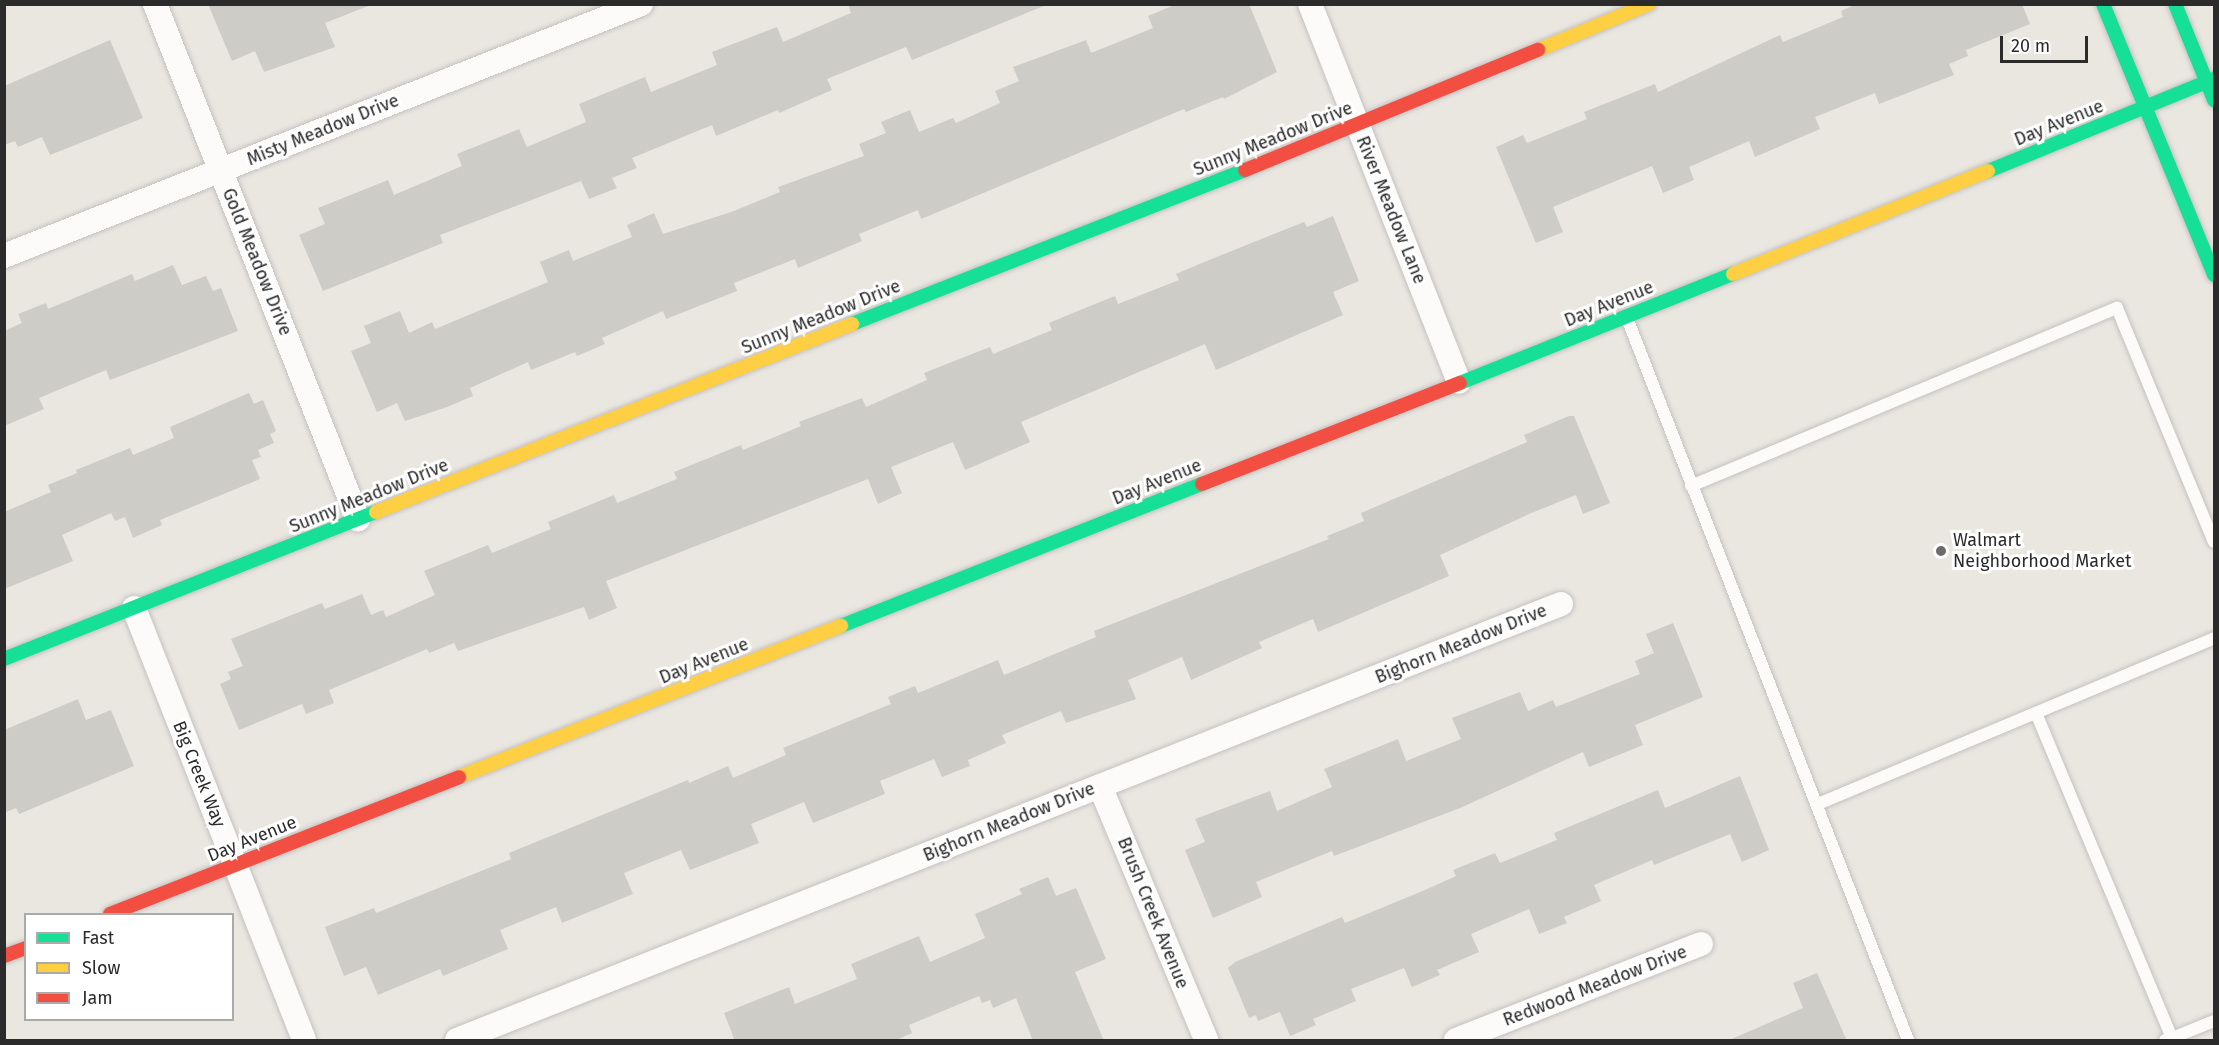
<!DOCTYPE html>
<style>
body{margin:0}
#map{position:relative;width:2219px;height:1045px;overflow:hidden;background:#eae6e0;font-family:"Fira Sans",sans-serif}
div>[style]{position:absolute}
.building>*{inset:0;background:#ceccc7}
.roads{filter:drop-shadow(0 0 2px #c3c2c1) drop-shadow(0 0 2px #c3c2c1)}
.lane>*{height:12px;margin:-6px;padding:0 6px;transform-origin:6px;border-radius:6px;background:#fcfbfa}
.street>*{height:24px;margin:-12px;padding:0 12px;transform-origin:12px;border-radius:12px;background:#fcfbfa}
.fast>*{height:14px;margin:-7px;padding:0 7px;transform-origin:7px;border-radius:7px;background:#16e098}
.slow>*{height:14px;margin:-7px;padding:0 7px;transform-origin:7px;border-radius:7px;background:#ffcf43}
.jam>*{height:14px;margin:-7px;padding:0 7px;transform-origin:7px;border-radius:7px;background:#f24e42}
.dots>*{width:16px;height:16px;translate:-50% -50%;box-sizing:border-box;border:3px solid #fff;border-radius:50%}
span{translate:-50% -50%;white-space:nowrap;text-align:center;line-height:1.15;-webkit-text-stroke:6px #fff;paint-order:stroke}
.street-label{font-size:18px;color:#2b2b2b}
.poi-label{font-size:18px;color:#2b2b2b}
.left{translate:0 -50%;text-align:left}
.frame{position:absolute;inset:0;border:6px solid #2b2b2b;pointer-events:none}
.legend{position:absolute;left:24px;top:913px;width:210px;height:108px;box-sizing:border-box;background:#fff;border:2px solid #aaa;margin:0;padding:8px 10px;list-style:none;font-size:18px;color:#2b2b2b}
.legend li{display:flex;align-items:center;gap:12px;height:30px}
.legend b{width:30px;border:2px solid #aaa}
.scale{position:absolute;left:2000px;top:36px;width:88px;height:27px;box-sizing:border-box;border:3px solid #2b2b2b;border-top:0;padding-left:8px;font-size:18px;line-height:21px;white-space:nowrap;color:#2b2b2b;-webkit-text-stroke:4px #fff;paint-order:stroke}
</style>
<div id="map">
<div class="building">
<i style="clip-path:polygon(208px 4px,368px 4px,368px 6px,325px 23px,335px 47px,264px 72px,255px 51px,232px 61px)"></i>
<i style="clip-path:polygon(848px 4px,1046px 5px,912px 60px,906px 47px,827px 79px,832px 90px,779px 113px,778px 110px,716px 136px,712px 125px,632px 158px,637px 168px,612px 178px,617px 188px,589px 199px,581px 181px,440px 235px,443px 243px,323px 291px,299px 235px,325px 224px,318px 208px,388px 180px,394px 195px,462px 166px,457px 154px,519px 129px,527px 147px,586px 122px,579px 104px,645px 77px,651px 92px,717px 65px,712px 52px,777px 27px,783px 42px,851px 13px)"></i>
<i style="clip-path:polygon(1177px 4px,1249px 4px,1277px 72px,1224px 99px,1223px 97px,1186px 112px,1184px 109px,921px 219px,918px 210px,859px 234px,862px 241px,798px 268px,795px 259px,734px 283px,737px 291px,709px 302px,666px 319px,663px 311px,602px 338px,605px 344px,577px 356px,575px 352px,531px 370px,528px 362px,470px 388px,473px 396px,447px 407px,405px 421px,397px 403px,377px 412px,351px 351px,371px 343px,364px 326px,400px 311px,409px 333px,432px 322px,435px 329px,548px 282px,540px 262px,569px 250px,573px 261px,632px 237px,627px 225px,654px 213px,663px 234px,734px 211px,780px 192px,778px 187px,864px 156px,859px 144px,886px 133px,881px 122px,910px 110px,919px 132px,953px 118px,956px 123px,1000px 103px,995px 91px,1019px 81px,1013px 67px,1086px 40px,1091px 53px,1153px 28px,1148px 16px)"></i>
<i style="clip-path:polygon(1857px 4px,2022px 4px,2030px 24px,1966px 50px,1968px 56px,1949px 64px,1954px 75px,1879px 104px,1875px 93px,1815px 117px,1820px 129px,1755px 157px,1749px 141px,1689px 167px,1694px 180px,1663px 193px,1652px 166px,1553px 207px,1563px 232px,1536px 243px,1496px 147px,1523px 135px,1527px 143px,1587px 119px,1584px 112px,1655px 84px,1658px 92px,1780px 35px,1783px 42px,1843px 17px,1841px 11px)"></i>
<i style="clip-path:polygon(110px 40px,143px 118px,50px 155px,42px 137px,18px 147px,15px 141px,4px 145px,4px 86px)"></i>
<i style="clip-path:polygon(1333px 216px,1359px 281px,1333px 292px,1343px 315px,1216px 370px,1205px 344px,1021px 422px,1030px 442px,965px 470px,953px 442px,891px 467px,902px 493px,878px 504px,868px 479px,606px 581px,617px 608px,589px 620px,584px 607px,458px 651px,454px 643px,429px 653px,427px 649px,329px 690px,334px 703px,306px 714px,302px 704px,239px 730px,220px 684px,231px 679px,228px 672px,243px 666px,231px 639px,322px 603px,325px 609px,362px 594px,371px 615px,383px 610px,386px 617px,435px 595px,424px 571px,488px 545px,492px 553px,551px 529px,548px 522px,614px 495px,617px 503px,677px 479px,674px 472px,741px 445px,743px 450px,801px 426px,799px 422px,862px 398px,866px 407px,927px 380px,924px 373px,990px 347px,993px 354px,1052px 330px,1049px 323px,1080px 310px,1115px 296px,1118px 304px,1179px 280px,1176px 274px,1214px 258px,1304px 222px,1307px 227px)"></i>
<i style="clip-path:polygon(173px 265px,182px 285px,206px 276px,213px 291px,221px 288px,238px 331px,110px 380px,106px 370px,39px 398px,44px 409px,4px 426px,4px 331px,22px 323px,18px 314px,46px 303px,48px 309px,132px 274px,135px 281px)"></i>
<i style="clip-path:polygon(249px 393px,254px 404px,263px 400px,276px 431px,270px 434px,274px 443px,258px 450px,261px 457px,252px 460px,260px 479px,160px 520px,162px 525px,133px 538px,125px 517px,115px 521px,111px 513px,62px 535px,73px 561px,4px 589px,4px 512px,51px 492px,48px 485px,77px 473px,76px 470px,130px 448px,133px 455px,174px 438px,170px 427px)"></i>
<i style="clip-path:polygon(1569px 416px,1574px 416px,1610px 503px,1583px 514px,1576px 495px,1529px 514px,1440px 555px,1449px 576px,1318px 632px,1313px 619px,1259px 642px,1262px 648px,1191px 680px,1182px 657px,1128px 680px,1136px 699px,1066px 723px,1061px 711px,1002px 735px,1006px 743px,968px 760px,970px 766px,942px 777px,934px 759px,880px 781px,885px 794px,813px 823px,804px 802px,751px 824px,759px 843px,690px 870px,681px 850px,624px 873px,633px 894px,562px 923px,556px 907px,500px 930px,508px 949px,443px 976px,440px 969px,378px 995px,366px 967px,344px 976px,325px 927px,374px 908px,376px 913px,511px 859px,509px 853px,688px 780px,689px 783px,728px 766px,733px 778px,786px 755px,783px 748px,891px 704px,888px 697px,915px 686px,918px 693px,998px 660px,1004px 675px,1096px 637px,1094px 631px,1329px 539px,1327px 536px,1364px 521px,1361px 513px,1527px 442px,1524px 435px)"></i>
<i style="clip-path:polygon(1673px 623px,1703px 697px,1635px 725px,1643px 745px,1589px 767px,1583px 752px,1460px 808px,1334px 856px,1332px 851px,1256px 882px,1262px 897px,1213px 918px,1185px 850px,1205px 842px,1195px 819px,1270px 791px,1277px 811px,1332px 787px,1324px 769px,1398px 739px,1406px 761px,1461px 739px,1452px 718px,1520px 692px,1528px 711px,1553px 700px,1556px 707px,1640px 674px,1635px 661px,1654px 653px,1646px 634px)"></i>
<i style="clip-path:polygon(78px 699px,86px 720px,111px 710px,134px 766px,19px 814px,16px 808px,4px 813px,4px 730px)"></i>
<i style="clip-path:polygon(1740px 776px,1769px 850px,1742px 862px,1730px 834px,1654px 865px,1652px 860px,1594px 885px,1601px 901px,1564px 917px,1567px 923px,1539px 934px,1529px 909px,1471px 934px,1479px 952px,1437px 970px,1440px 975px,1412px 987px,1404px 968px,1351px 989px,1356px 1001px,1313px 1019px,1316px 1025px,1290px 1036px,1280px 1012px,1258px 1021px,1256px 1015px,1249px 1018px,1228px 968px,1235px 962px,1337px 919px,1342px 917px,1345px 923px,1425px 890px,1456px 876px,1453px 870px,1495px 853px,1500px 863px,1557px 840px,1554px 833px,1658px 790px,1665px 808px)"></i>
<i style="clip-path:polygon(1048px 877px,1056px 896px,1076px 888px,1106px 959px,1075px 972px,1104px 1041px,1033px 1041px,1016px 998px,993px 1008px,990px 1000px,982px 1003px,979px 996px,909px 1025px,912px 1033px,894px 1041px,735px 1041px,724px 1013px,789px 987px,795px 1004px,857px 979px,851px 964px,919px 936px,930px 962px,985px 938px,975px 914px,1022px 894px,1019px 889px)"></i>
<i style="clip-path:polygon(1817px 973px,1847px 1041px,1727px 1041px,1803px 1008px,1793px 983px)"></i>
</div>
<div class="roads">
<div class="lane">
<i style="left:1627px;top:318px;width:775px;rotate:68.73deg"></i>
<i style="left:1691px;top:486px;width:462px;rotate:-22.7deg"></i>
<i style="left:2117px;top:308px;width:253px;rotate:67.5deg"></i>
<i style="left:2036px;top:713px;width:352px;rotate:67.3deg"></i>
<i style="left:2172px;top:1038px;width:7px;rotate:164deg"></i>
<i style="left:1818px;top:804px;width:429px;rotate:-22.7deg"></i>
<i style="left:2174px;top:1040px;width:3px;rotate:-135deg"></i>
<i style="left:2172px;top:1038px;width:45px;rotate:-22deg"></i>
</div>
<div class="street">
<i style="left:155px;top:4px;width:554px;rotate:68.49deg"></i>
<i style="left:1310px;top:4px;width:406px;rotate:68.5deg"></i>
<i style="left:4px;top:256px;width:685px;rotate:-21.58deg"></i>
<i style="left:134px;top:608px;width:464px;rotate:68.5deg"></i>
<i style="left:1100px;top:786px;width:275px;rotate:67.3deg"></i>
<i style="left:457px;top:1040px;width:1187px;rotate:-21.55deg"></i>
<i style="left:1456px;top:1040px;width:263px;rotate:-21.4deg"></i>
</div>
<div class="fast">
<i style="left:2103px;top:4px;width:293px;rotate:67.7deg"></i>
<i style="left:2175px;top:4px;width:104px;rotate:67.9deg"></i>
<i style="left:1988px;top:171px;width:244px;rotate:-22.2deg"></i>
<i style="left:852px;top:324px;width:422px;rotate:-21.4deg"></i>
<i style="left:1460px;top:383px;width:294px;rotate:-21.8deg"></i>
<i style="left:841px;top:626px;width:388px;rotate:-21.5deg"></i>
<i style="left:4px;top:659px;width:400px;rotate:-21.6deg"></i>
</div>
<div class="slow">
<i style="left:1538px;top:50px;width:120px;rotate:-22.5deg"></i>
<i style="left:1733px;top:274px;width:275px;rotate:-22deg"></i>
<i style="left:376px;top:512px;width:512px;rotate:-21.55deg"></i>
<i style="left:459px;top:777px;width:411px;rotate:-21.6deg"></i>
</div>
<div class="jam">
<i style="left:1245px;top:170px;width:317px;rotate:-22.3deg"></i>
<i style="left:1202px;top:484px;width:277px;rotate:-21.4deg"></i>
<i style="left:110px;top:914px;width:375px;rotate:-21.4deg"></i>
<i style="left:4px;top:956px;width:23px;rotate:-20deg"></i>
</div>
</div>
<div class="dots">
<i style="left:1941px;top:551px;background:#6e6c6a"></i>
</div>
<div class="street-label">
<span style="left:2059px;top:123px;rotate:-22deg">Day Avenue</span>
<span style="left:323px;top:130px;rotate:-22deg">Misty Meadow Drive</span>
<span style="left:1273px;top:139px;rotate:-22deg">Sunny Meadow Drive</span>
<span style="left:1391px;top:210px;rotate:68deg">River Meadow Lane</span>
<span style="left:257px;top:262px;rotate:68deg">Gold Meadow Drive</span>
<span style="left:1609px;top:304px;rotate:-22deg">Day Avenue</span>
<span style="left:821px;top:317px;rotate:-22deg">Sunny Meadow Drive</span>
<span style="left:1157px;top:482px;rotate:-22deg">Day Avenue</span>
<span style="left:369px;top:496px;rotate:-22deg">Sunny Meadow Drive</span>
<span style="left:1461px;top:644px;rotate:-22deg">Bighorn Meadow Drive</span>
<span style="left:704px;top:661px;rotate:-22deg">Day Avenue</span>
<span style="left:199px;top:774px;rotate:68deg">Big Creek Way</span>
<span style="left:1009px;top:822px;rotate:-22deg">Bighorn Meadow Drive</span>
<span style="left:252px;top:839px;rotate:-22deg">Day Avenue</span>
<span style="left:1153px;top:913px;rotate:68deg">Brush Creek Avenue</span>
<span style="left:1595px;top:986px;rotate:-21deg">Redwood Meadow Drive</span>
</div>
<div class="poi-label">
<span class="left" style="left:1953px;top:551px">Walmart<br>Neighborhood Market</span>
</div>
<div class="frame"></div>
<ul class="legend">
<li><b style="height:8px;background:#16e098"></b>Fast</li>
<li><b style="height:8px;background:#ffcf43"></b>Slow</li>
<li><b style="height:8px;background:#f24e42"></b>Jam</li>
</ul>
<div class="scale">20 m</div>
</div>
